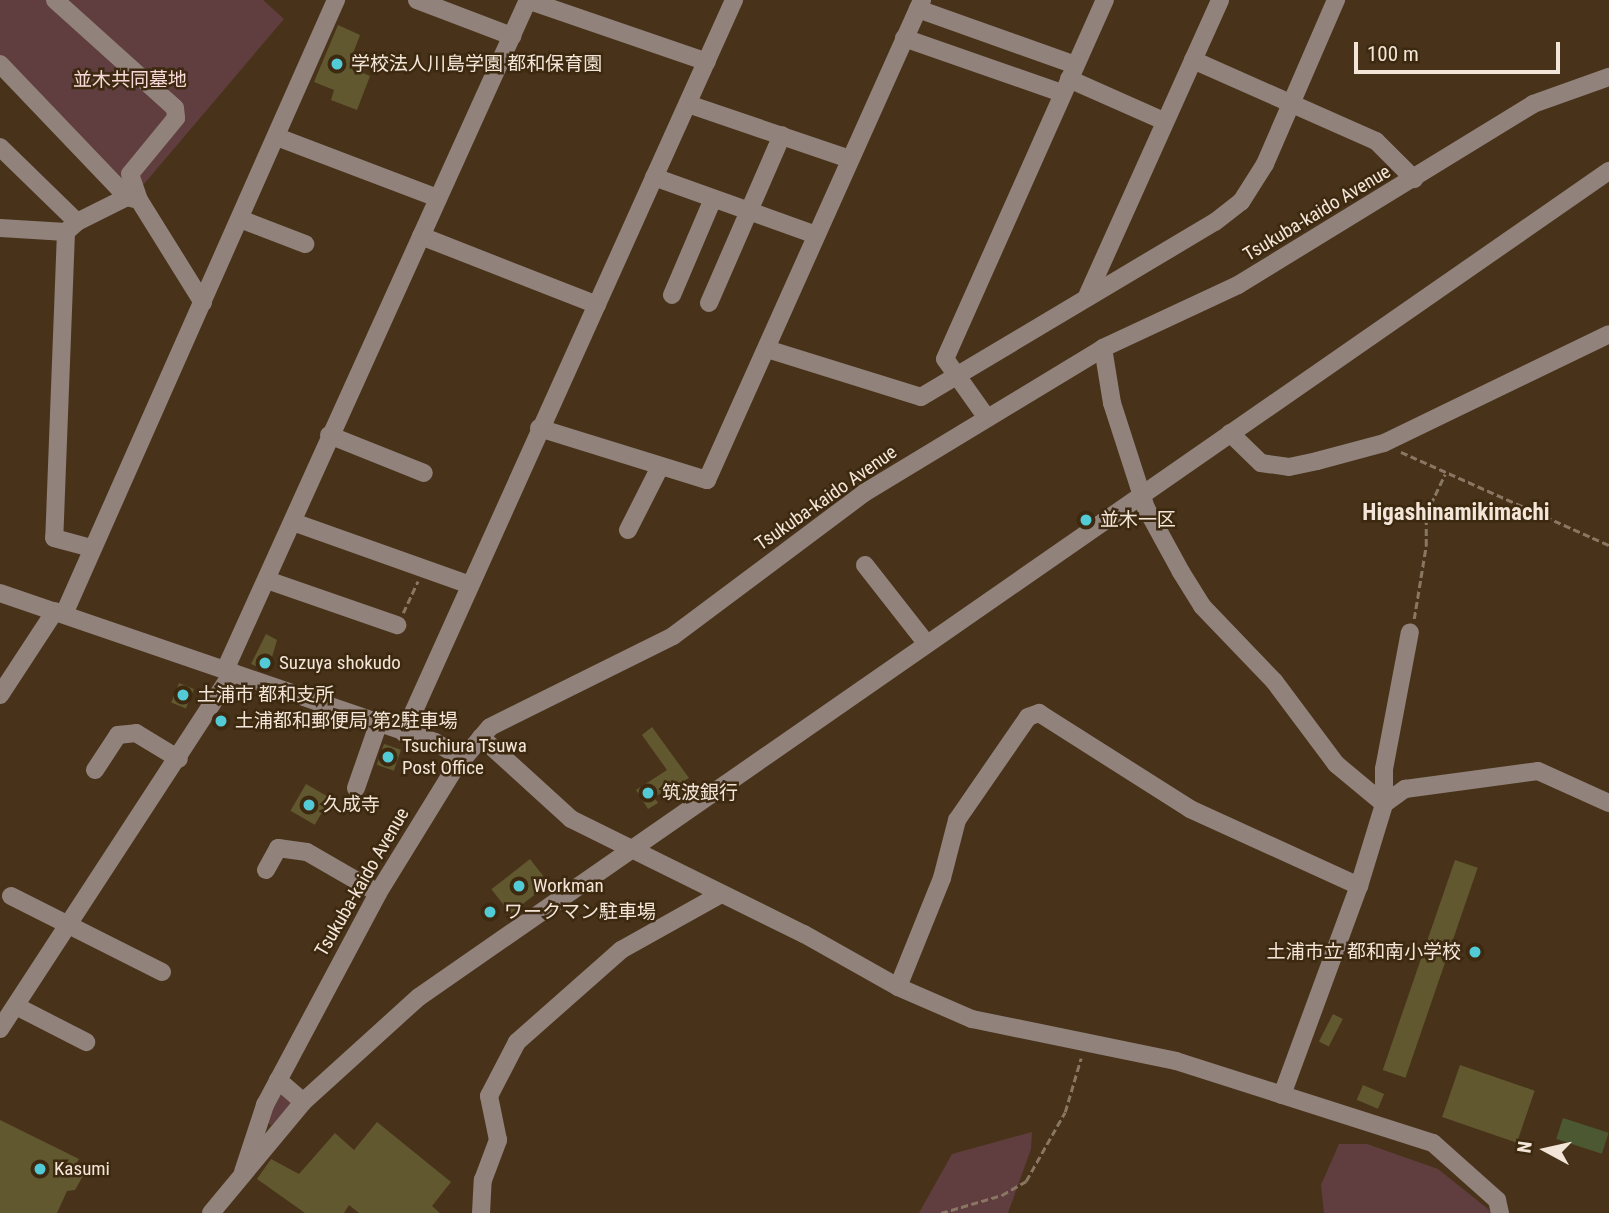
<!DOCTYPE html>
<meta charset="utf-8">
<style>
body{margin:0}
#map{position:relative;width:1609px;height:1213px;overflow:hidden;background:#48331a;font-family:"Roboto Condensed","Noto Sans JP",sans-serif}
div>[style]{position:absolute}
.green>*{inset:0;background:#603e3f}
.water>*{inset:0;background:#4b5832;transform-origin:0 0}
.building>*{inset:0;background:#61582f;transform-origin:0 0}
.path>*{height:2.5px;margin-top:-1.25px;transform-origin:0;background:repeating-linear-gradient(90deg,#897763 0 7px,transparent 0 10.5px)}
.minor>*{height:18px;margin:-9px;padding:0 9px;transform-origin:9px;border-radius:9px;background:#92827c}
.dots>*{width:19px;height:19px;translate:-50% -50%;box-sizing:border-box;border:4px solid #3d2910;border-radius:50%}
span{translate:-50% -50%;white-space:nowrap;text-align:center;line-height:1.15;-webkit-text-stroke:5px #3d2910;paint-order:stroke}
.poi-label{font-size:19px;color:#f3e6d8}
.left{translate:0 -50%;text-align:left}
.right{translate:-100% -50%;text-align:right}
.park-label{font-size:19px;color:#f7d7d7}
.street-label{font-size:19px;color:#f3e6d8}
.quarter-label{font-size:23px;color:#f3e6d8;font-weight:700}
.north{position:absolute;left:1511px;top:1115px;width:70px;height:70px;-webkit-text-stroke:5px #3d2910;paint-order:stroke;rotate:278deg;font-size:19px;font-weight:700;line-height:28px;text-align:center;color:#f3e6d8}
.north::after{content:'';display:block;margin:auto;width:24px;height:32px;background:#f3e6d8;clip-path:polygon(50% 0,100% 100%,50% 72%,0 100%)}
.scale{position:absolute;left:1354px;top:42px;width:206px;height:32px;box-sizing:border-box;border:4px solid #f3e6d8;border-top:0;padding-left:9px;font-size:21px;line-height:24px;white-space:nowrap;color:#f3e6d8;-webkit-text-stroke:5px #3d2910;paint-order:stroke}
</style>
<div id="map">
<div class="green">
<i style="clip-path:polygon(0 0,263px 0,284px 19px,144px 184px,127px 193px,0 56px)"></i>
<i style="clip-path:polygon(278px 1090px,293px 1101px,271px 1126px,267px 1121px)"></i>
<i style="clip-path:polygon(1032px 1132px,1031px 1149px,1008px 1213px,919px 1213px,952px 1154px)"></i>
<i style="clip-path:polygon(1339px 1144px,1367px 1144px,1438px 1169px,1493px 1213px,1324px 1213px,1321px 1185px)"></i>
</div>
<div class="water">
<i style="left:1563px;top:1118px;width:48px;height:22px;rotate:18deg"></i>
</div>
<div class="building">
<i style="clip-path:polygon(338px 25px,360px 35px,350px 61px,365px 67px,363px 73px,370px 76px,357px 110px,331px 100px,334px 90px,314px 82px)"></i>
<i style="clip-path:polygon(266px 634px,277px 640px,268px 671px,251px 664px)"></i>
<i style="left:179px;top:683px;width:16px;height:21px;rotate:22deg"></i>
<i style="clip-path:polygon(652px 727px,689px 778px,654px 797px,658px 803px,648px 809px,636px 790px,667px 770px,642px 735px)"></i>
<i style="left:384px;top:744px;width:18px;height:22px;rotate:19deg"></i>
<i style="left:306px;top:784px;width:28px;height:31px;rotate:30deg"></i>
<i style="left:530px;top:859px;width:31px;height:49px;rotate:52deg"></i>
<i style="left:1455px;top:860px;width:24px;height:222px;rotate:19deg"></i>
<i style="left:1333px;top:1014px;width:11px;height:31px;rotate:27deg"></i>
<i style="left:1460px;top:1065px;width:79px;height:55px;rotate:19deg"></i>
<i style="left:1363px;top:1085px;width:23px;height:16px;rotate:23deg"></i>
<i style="clip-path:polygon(0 1120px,79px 1159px,76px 1164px,84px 1174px,75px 1190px,67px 1191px,57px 1213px,0 1213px)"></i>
<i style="clip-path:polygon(377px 1122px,451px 1182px,432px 1206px,440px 1213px,359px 1213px,349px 1205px,344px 1213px,305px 1213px,257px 1179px,271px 1159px,299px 1174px,335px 1133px,354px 1150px)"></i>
</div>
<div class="path">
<i style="left:1401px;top:452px;width:228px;rotate:24.1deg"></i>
<i style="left:403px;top:613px;width:35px;rotate:-65deg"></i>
<i style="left:1414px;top:619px;width:74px;rotate:-80.7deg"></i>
<i style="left:1426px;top:546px;width:32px;rotate:-90deg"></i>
<i style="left:1426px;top:514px;width:44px;rotate:-64.6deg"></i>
<i style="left:941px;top:1213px;width:64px;rotate:-16.4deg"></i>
<i style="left:1002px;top:1195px;width:28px;rotate:-30deg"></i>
<i style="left:1026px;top:1181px;width:79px;rotate:-60.5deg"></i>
<i style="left:1065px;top:1112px;width:56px;rotate:-73.5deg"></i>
</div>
<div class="minor">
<i style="left:55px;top:0;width:161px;rotate:42deg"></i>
<i style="left:175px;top:108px;width:10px;rotate:84deg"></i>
<i style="left:176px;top:118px;width:72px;rotate:129.4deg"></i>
<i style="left:130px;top:174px;width:28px;rotate:71deg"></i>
<i style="left:417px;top:0;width:102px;rotate:20.8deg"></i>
<i style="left:527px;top:0;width:190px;rotate:19deg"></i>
<i style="left:918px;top:9px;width:167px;rotate:19.6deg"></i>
<i style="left:904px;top:38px;width:167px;rotate:19.2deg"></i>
<i style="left:1193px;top:60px;width:200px;rotate:23.9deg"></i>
<i style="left:1376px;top:141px;width:54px;rotate:45deg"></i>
<i style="left:0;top:64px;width:184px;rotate:46.3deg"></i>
<i style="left:127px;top:197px;width:12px;rotate:14deg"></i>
<i style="left:139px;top:200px;width:121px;rotate:58.1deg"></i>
<i style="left:1069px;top:79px;width:104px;rotate:23.9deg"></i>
<i style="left:688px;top:104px;width:171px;rotate:18.8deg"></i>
<i style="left:277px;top:137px;width:172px;rotate:20.8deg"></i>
<i style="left:0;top:147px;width:107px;rotate:44.2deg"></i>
<i style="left:77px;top:222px;width:15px;rotate:138deg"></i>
<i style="left:66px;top:232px;width:66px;rotate:-176.5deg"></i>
<i style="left:654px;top:177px;width:172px;rotate:19.7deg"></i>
<i style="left:240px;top:219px;width:70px;rotate:21deg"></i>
<i style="left:77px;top:222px;width:56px;rotate:-26.6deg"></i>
<i style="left:66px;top:232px;width:306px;rotate:92.2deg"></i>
<i style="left:54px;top:538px;width:39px;rotate:15deg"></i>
<i style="left:421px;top:236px;width:189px;rotate:21.4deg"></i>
<i style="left:1088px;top:294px;width:322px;rotate:-65.8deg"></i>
<i style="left:672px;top:295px;width:104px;rotate:-66.9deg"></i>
<i style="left:709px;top:303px;width:183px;rotate:-66.5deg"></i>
<i style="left:1103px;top:348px;width:56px;rotate:80.7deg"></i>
<i style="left:1112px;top:403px;width:110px;rotate:72.1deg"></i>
<i style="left:1146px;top:508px;width:73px;rotate:61.3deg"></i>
<i style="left:1181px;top:572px;width:40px;rotate:58deg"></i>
<i style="left:1202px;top:606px;width:104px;rotate:46.2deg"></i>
<i style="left:1274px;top:681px;width:104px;rotate:53.2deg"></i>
<i style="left:1336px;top:764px;width:62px;rotate:39.8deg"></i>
<i style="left:767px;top:349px;width:161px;rotate:17.3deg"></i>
<i style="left:921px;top:397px;width:342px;rotate:-30.8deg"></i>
<i style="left:1215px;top:222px;width:33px;rotate:-38deg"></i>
<i style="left:1241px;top:202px;width:45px;rotate:-57.7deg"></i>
<i style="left:1265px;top:164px;width:179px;rotate:-66.6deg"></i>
<i style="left:987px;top:418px;width:72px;rotate:-125.4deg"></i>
<i style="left:945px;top:359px;width:393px;rotate:-66deg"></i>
<i style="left:539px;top:428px;width:176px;rotate:17.2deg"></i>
<i style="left:707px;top:480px;width:526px;rotate:-65.87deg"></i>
<i style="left:1230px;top:433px;width:43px;rotate:44.1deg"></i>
<i style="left:1261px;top:463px;width:28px;rotate:8deg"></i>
<i style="left:1289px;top:467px;width:29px;rotate:-12deg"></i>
<i style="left:1317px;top:461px;width:69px;rotate:-15deg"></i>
<i style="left:1384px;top:443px;width:250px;rotate:-25.8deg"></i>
<i style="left:329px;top:435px;width:102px;rotate:21.8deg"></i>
<i style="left:293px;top:522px;width:188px;rotate:19.6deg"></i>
<i style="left:628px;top:530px;width:71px;rotate:-63.1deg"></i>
<i style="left:865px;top:565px;width:100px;rotate:51.9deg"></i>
<i style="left:267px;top:580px;width:138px;rotate:19.1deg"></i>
<i style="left:0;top:593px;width:460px;rotate:18.9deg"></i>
<i style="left:435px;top:742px;width:31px;rotate:31deg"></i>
<i style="left:64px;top:614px;width:672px;rotate:-66.11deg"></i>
<i style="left:225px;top:670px;width:735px;rotate:-65.67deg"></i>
<i style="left:0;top:695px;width:100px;rotate:-56.8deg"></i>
<i style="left:404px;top:733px;width:804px;rotate:-65.76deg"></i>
<i style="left:481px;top:737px;width:122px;rotate:42.3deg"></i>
<i style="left:571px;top:819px;width:260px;rotate:26.3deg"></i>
<i style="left:804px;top:934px;width:108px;rotate:29.4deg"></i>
<i style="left:898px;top:987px;width:81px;rotate:23.4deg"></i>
<i style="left:972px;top:1019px;width:208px;rotate:11.6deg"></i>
<i style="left:1176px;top:1061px;width:270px;rotate:17.7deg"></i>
<i style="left:1433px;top:1143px;width:86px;rotate:41.7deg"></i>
<i style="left:1497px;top:1200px;width:13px;rotate:77deg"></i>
<i style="left:95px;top:770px;width:42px;rotate:-56.7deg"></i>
<i style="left:118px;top:735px;width:18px;rotate:-6deg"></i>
<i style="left:136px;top:733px;width:50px;rotate:31.2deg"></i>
<i style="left:356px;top:788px;width:67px;rotate:-70.8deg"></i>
<i style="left:1384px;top:804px;width:26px;rotate:-36deg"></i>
<i style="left:1405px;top:789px;width:134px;rotate:-7.7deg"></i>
<i style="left:1538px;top:771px;width:78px;rotate:24.3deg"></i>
<i style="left:266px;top:870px;width:25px;rotate:-61deg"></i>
<i style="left:278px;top:848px;width:29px;rotate:8deg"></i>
<i style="left:307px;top:852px;width:82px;rotate:30deg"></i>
<i style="left:11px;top:896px;width:169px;rotate:26.7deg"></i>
<i style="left:898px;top:987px;width:118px;rotate:-68deg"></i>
<i style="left:942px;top:878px;width:60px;rotate:-75.5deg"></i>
<i style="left:957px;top:820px;width:125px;rotate:-55.4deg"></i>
<i style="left:1028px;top:717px;width:12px;rotate:-20deg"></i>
<i style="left:1039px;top:713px;width:179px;rotate:32.4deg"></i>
<i style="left:1190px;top:809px;width:186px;rotate:24.5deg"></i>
<i style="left:16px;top:1006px;width:79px;rotate:27.2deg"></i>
<i style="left:0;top:1029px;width:426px;rotate:-56.9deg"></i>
<i style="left:278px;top:1080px;width:33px;rotate:41deg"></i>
<i style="left:1282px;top:1095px;width:223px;rotate:-69.8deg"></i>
<i style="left:1359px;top:886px;width:86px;rotate:-73deg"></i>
<i style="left:1384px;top:804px;width:35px;rotate:-90deg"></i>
<i style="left:1384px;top:769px;width:139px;rotate:-79.3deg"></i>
<i style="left:243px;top:1172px;width:71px;rotate:-71.8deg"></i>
<i style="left:265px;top:1105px;width:240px;rotate:-61.9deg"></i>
<i style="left:378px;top:893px;width:143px;rotate:-58.4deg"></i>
<i style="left:453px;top:771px;width:57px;rotate:-49.9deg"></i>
<i style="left:490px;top:727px;width:204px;rotate:-26.4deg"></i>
<i style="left:673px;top:636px;width:239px;rotate:-36.8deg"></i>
<i style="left:864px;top:493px;width:280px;rotate:-31.2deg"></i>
<i style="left:1103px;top:348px;width:149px;rotate:-25deg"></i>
<i style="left:1238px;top:285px;width:346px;rotate:-31.5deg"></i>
<i style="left:1533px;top:104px;width:81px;rotate:-19.6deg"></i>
<i style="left:211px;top:1213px;width:144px;rotate:-50.3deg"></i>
<i style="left:303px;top:1102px;width:156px;rotate:-42.2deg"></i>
<i style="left:419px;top:997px;width:1449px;rotate:-34.77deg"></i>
<i style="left:481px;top:1213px;width:33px;rotate:-87deg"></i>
<i style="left:483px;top:1180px;width:43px;rotate:-69.4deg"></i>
<i style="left:498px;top:1140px;width:45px;rotate:-101.6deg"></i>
<i style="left:489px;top:1096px;width:61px;rotate:-62.6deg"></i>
<i style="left:517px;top:1042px;width:139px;rotate:-41.5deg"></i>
<i style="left:621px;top:950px;width:115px;rotate:-29.2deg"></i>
</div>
<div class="dots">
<i style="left:337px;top:64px;background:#52cbd7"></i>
<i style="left:1086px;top:520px;background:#52cbd7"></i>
<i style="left:265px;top:663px;background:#52cbd7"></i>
<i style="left:183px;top:695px;background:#52cbd7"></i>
<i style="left:221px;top:721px;background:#52cbd7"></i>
<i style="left:388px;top:757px;background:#52cbd7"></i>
<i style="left:648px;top:793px;background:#52cbd7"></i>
<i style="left:309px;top:805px;background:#52cbd7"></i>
<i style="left:519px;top:886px;background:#52cbd7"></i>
<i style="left:490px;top:912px;background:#52cbd7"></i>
<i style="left:1475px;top:952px;background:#52cbd7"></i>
<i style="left:40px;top:1169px;background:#52cbd7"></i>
</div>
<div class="poi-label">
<span class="left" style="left:351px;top:64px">学校法人川島学園 都和保育園</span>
<span class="left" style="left:1100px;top:520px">並木一区</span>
<span class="left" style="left:279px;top:663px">Suzuya shokudo</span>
<span class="left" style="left:197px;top:695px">土浦市 都和支所</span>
<span class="left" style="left:235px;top:721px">土浦都和郵便局 第2駐車場</span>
<span class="left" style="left:402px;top:757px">Tsuchiura Tsuwa<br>Post Office</span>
<span class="left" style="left:662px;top:793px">筑波銀行</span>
<span class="left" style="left:323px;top:805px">久成寺</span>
<span class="left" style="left:533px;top:886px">Workman</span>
<span class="left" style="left:504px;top:912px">ワークマン駐車場</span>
<span class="right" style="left:1461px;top:952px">土浦市立 都和南小学校</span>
<span class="left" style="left:54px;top:1169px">Kasumi</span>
</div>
<div class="park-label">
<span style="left:130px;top:80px">並木共同墓地</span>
</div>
<div class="street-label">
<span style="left:1317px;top:213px;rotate:-31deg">Tsukuba-kaido Avenue</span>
<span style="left:826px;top:498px;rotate:-35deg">Tsukuba-kaido Avenue</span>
<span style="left:362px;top:882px;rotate:-60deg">Tsukuba-kaido Avenue</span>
</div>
<div class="quarter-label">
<span style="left:1456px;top:513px">Higashinamikimachi</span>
</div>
<div class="north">N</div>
<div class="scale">100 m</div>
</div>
